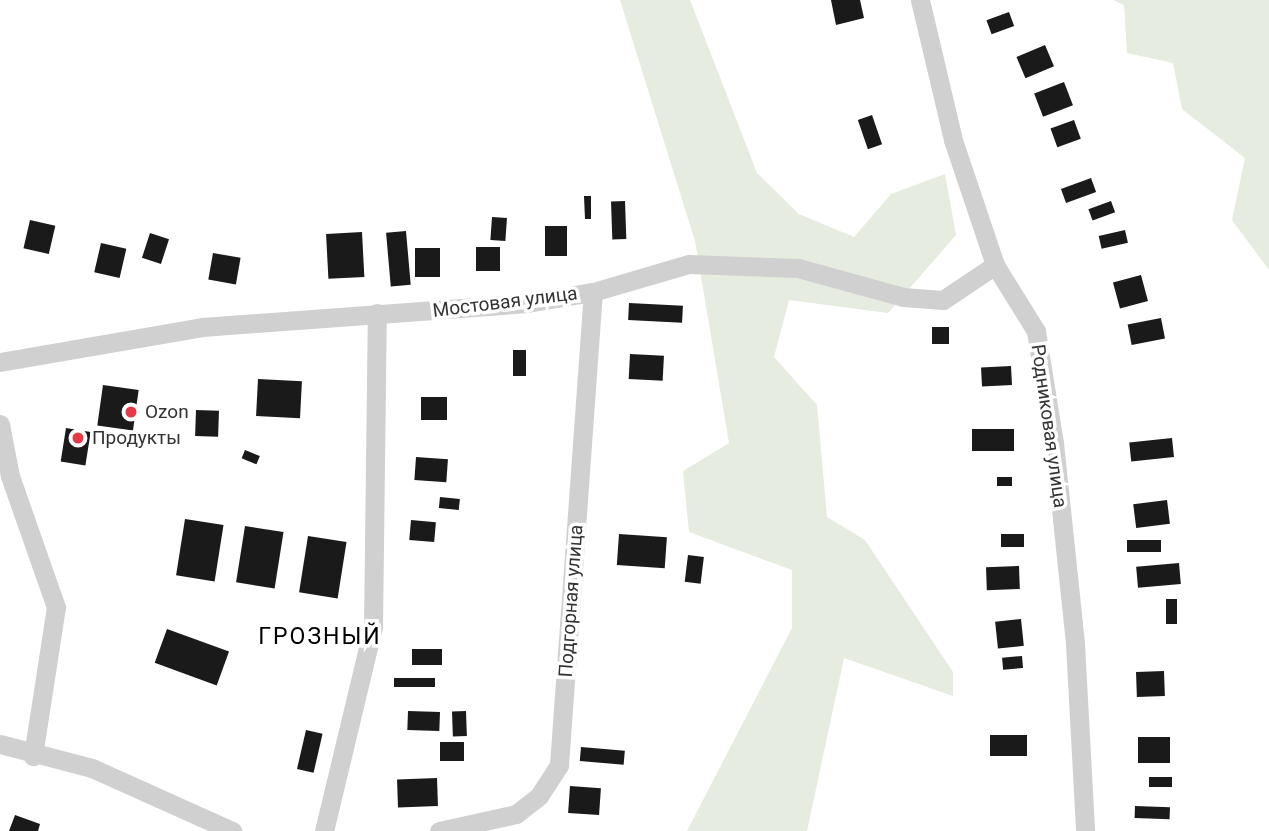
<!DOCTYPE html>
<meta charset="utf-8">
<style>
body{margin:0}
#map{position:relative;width:1269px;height:831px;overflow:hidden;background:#fff;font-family:Roboto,sans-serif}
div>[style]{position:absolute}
.green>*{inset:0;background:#e6ecdf}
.building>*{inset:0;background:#1a1a1a;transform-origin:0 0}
.street>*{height:19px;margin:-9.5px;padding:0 9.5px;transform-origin:9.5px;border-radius:9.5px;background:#d0d0d0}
.dots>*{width:19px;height:19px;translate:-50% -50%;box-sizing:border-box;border:4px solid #fff;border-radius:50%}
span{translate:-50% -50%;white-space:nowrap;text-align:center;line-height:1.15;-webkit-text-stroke:7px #fff;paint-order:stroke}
.street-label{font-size:19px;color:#333}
.poi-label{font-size:19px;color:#333}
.left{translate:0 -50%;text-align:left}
.quarter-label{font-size:23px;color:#000;letter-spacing:2px}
</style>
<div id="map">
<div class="green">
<i style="clip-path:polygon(620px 0,690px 0,757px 173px,799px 214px,854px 237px,891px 194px,945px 174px,956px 235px,888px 313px,789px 300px,774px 357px,817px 405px,827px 517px,865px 540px,953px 672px,953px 696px,844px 658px,807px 831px,687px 831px,792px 628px,792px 570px,689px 532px,683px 471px,729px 443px,695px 241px)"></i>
<i style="clip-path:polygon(1113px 0,1269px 0,1269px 270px,1232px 220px,1245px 158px,1182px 109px,1173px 63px,1127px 53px,1124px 5px)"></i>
</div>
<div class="building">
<i style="clip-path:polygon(831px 0,860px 0,864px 18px,836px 25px)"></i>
<i style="left:1009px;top:12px;width:15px;height:24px;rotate:70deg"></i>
<i style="left:1045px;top:45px;width:23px;height:31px;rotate:67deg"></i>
<i style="left:1064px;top:82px;width:25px;height:32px;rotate:69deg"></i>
<i style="left:872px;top:115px;width:31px;height:15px;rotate:71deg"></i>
<i style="left:1074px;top:120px;width:20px;height:25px;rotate:70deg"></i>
<i style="left:1091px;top:178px;width:15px;height:32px;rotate:70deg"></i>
<i style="clip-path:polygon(584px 196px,591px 196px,591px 219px,585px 219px)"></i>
<i style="left:625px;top:201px;width:38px;height:14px;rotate:88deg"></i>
<i style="left:1111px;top:201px;width:12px;height:24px;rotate:70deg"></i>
<i style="left:492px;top:217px;width:15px;height:23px;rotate:4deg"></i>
<i style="left:30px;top:220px;width:26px;height:29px;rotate:13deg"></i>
<i style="left:545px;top:226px;width:22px;height:30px"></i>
<i style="left:1125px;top:230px;width:13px;height:27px;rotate:77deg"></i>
<i style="left:406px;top:231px;width:54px;height:20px;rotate:85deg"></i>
<i style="left:362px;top:232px;width:45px;height:36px;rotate:87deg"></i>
<i style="left:150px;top:233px;width:20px;height:26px;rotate:18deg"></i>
<i style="left:101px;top:243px;width:26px;height:30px;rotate:13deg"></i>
<i style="left:476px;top:247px;width:24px;height:24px"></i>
<i style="left:415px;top:248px;width:25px;height:29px"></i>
<i style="left:213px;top:253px;width:28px;height:27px;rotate:10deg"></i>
<i style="left:1141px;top:275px;width:27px;height:29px;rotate:75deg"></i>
<i style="left:629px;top:303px;width:54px;height:17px;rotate:3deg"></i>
<i style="left:1161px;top:318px;width:21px;height:34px;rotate:79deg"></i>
<i style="left:932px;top:327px;width:17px;height:17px"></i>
<i style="left:526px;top:350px;width:26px;height:13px;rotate:90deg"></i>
<i style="left:630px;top:354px;width:34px;height:25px;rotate:3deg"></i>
<i style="left:1011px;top:366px;width:19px;height:30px;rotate:87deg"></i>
<i style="left:258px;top:379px;width:44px;height:37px;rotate:3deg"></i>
<i style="left:103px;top:385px;width:36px;height:41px;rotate:8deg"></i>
<i style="left:421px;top:397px;width:26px;height:23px"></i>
<i style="left:196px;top:410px;width:23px;height:26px;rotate:2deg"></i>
<i style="left:66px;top:428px;width:25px;height:34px;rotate:9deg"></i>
<i style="left:972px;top:429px;width:42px;height:22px"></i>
<i style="left:1172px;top:438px;width:19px;height:43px;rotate:84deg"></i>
<i style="left:245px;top:450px;width:16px;height:9px;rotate:22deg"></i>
<i style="left:416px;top:457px;width:32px;height:23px;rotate:4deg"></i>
<i style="left:1012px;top:477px;width:9px;height:15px;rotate:90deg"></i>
<i style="left:440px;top:497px;width:20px;height:11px;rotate:6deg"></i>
<i style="left:1167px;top:500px;width:24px;height:34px;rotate:83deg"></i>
<i style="left:185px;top:519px;width:39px;height:57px;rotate:9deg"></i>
<i style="left:411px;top:520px;width:25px;height:20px;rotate:5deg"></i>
<i style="left:245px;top:526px;width:39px;height:57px;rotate:9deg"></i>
<i style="left:619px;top:534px;width:48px;height:31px;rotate:4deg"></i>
<i style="left:1024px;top:534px;width:13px;height:23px;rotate:90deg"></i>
<i style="left:308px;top:536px;width:39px;height:57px;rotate:9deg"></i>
<i style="left:1161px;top:540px;width:12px;height:34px;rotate:90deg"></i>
<i style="left:688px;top:555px;width:16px;height:27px;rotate:7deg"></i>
<i style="left:1179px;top:563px;width:21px;height:43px;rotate:85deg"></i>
<i style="left:1019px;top:566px;width:23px;height:33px;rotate:88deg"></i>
<i style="left:1166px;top:599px;width:11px;height:25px"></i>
<i style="left:1021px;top:619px;width:27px;height:26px;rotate:84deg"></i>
<i style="left:167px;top:629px;width:66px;height:36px;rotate:20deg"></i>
<i style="left:412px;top:649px;width:30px;height:16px"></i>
<i style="left:1022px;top:656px;width:12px;height:20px;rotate:85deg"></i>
<i style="left:1164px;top:671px;width:25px;height:28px;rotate:88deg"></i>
<i style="left:394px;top:678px;width:41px;height:9px"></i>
<i style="left:408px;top:711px;width:32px;height:19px;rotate:2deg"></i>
<i style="left:466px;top:711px;width:25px;height:14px;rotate:88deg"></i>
<i style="left:306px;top:730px;width:17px;height:40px;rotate:13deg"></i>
<i style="left:990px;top:735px;width:37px;height:21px"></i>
<i style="left:1138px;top:737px;width:32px;height:26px"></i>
<i style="left:440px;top:742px;width:24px;height:19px"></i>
<i style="left:581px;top:747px;width:44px;height:14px;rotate:5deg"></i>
<i style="left:1149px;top:777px;width:23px;height:10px"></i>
<i style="left:437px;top:778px;width:28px;height:40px;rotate:88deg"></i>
<i style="left:570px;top:786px;width:31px;height:27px;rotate:4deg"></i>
<i style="left:1135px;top:806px;width:35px;height:12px;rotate:2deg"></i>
<i style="clip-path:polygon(15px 815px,40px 824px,38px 831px,9px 831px)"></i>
</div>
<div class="street">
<i style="left:920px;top:0;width:144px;rotate:76.7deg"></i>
<i style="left:953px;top:140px;width:132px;rotate:71.4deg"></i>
<i style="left:995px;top:265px;width:78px;rotate:58.2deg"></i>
<i style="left:1036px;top:331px;width:113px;rotate:80.9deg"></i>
<i style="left:1054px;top:443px;width:202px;rotate:84deg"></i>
<i style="left:1075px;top:644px;width:187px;rotate:86.9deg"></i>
<i style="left:0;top:362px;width:205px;rotate:-9.8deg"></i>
<i style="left:202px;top:327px;width:326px;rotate:-4.2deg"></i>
<i style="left:527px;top:303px;width:67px;rotate:-9.5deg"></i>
<i style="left:593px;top:292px;width:100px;rotate:-16.3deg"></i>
<i style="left:689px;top:264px;width:109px;rotate:2.1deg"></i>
<i style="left:798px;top:268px;width:109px;rotate:15.4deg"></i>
<i style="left:903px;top:297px;width:40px;rotate:4.3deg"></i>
<i style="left:943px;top:300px;width:63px;rotate:-33.9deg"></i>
<i style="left:0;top:424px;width:53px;rotate:79.1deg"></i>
<i style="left:10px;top:476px;width:139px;rotate:70.7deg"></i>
<i style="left:56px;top:607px;width:151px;rotate:98.8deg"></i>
<i style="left:0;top:744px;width:95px;rotate:14.6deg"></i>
<i style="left:92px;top:768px;width:154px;rotate:24.2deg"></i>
<i style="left:324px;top:831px;width:210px;rotate:-76.5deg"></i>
<i style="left:373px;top:627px;width:314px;rotate:-89.3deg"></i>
<i style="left:439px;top:831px;width:79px;rotate:-12.4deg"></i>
<i style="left:516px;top:814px;width:29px;rotate:-38deg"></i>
<i style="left:539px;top:796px;width:37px;rotate:-57deg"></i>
<i style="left:559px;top:765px;width:474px;rotate:-85.9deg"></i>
</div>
<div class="dots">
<i style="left:131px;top:412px;background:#e63946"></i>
<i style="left:78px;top:438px;background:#e63946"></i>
</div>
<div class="street-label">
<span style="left:505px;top:302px;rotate:-7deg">Мостовая улица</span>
<span style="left:1049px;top:426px;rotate:82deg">Родниковая улица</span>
<span style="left:571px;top:601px;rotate:-86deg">Подгорная улица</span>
</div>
<div class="poi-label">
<span class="left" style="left:145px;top:412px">Ozon</span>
<span class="left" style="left:92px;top:438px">Продукты</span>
</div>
<div class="quarter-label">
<span style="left:320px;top:637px">ГРОЗНЫЙ</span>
</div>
</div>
